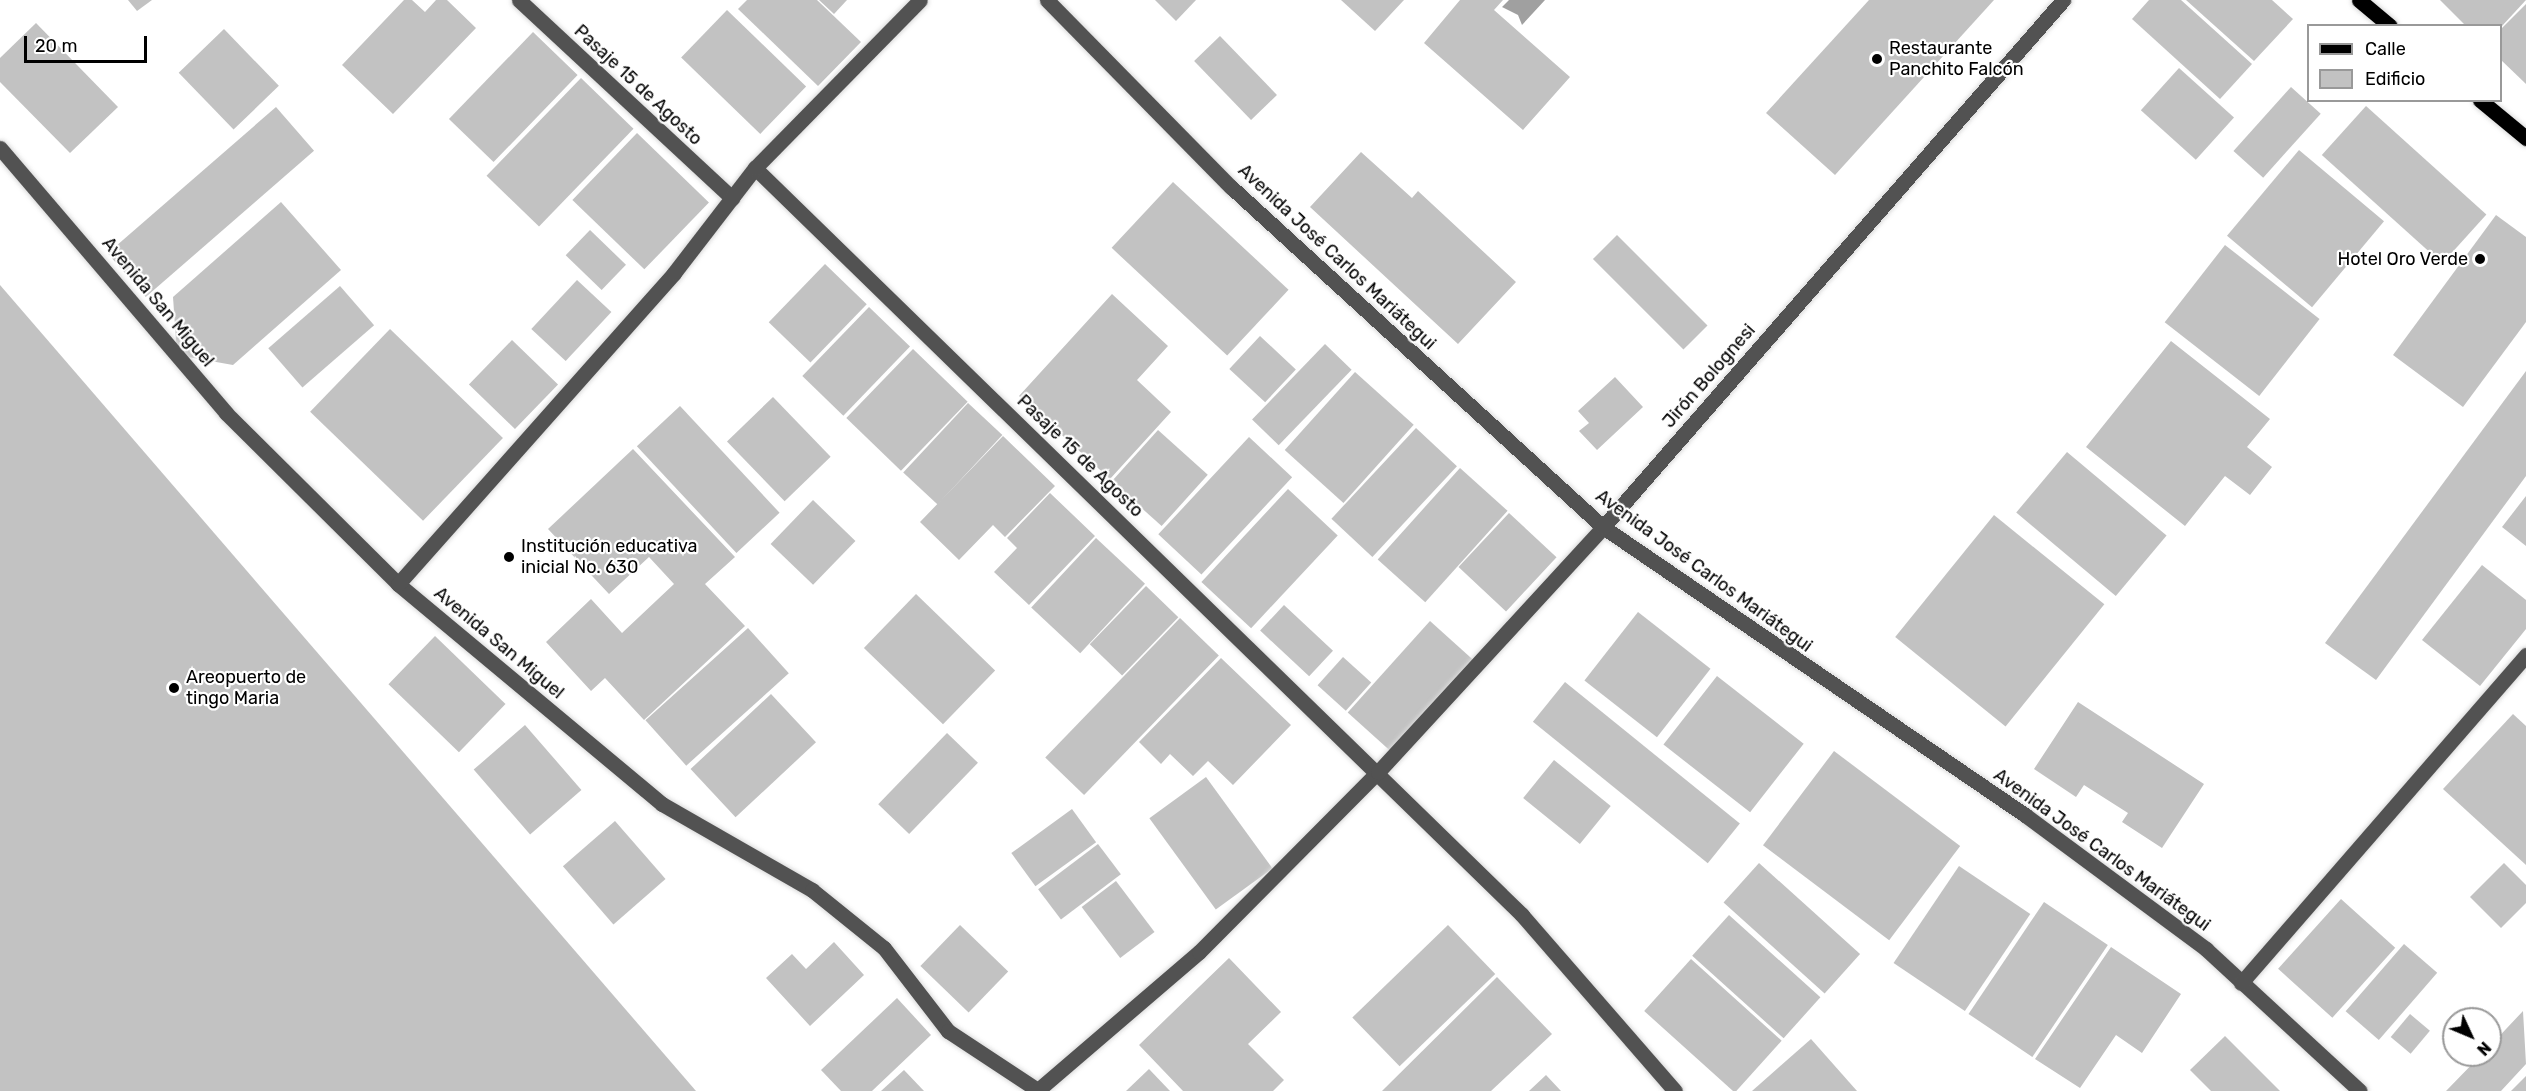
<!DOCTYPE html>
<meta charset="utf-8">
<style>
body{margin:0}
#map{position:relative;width:2526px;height:1091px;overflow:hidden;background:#fff;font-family:Rubik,sans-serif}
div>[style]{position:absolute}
.water>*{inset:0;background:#a0a0a0}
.building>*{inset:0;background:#c2c2c2;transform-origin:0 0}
.roads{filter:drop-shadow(0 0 2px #dbdbdb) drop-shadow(0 0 2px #dbdbdb)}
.minor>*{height:15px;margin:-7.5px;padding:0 7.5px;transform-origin:7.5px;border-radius:7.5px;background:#525252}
.major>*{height:15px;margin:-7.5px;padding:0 7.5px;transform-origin:7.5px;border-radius:7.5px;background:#000}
.dots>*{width:16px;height:16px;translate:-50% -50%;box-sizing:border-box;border:3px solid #fff;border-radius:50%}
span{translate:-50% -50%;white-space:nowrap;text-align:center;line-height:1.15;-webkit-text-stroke:4.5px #fff;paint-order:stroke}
.poi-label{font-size:18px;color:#000}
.left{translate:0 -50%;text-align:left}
.right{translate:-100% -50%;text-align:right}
.street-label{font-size:18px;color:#000}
.legend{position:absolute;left:2307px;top:24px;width:195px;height:78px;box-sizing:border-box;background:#fff;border:2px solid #999;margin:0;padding:8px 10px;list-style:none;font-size:18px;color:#000}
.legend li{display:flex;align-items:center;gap:12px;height:30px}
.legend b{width:30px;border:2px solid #999}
.north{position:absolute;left:2442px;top:1007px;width:60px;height:60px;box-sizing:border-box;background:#fff;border:2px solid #999;border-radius:50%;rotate:134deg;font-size:16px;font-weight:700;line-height:24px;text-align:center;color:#000}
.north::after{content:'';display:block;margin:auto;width:21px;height:27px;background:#000;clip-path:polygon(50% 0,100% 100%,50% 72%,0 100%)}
.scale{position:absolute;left:24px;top:36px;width:123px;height:27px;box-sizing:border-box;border:3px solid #000;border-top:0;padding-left:8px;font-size:18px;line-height:21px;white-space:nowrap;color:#000;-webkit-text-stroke:4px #fff;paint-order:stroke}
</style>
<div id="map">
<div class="water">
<i style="clip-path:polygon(1509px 0,1545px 0,1522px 25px,1518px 15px,1502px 7px)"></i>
</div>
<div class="building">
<i style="clip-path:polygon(128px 0,152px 0,137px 11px)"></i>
<i style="clip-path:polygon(404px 0,412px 0,425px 12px,436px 0,447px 0,476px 28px,393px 114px,342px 65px)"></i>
<i style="clip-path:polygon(747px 0,817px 0,861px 42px,818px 86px,738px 9px)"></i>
<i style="clip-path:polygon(819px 0,847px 0,834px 14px)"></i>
<i style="clip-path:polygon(1155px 0,1196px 0,1176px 21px)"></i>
<i style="clip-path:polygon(1341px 0,1404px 0,1375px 31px)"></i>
<i style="clip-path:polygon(1460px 0,1503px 0,1494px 10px,1570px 77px,1523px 130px,1424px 43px)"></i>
<i style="clip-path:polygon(1869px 0,1994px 0,1835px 175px,1766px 113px)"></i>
<i style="clip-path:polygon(2149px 0,2181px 0,2252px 64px,2220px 99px,2132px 19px)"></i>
<i style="clip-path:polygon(2186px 0,2272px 0,2293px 19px,2254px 61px)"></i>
<i style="clip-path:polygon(2440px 0,2526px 0,2502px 26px,2466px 26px)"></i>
<i style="clip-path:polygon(2526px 4px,2526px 84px,2500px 59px,2500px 30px)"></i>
<i style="left:727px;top:10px;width:110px;height:66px;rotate:44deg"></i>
<i style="clip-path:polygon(36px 23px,118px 107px,70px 153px,0 82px,0 58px)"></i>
<i style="left:224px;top:29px;width:79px;height:63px;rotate:46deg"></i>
<i style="left:533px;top:32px;width:62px;height:121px;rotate:44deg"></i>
<i style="left:1220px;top:36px;width:82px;height:36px;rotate:46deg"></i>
<i style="left:2179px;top:68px;width:74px;height:57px;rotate:42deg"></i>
<i style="left:581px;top:78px;width:73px;height:136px;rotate:44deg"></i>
<i style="left:2291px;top:87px;width:40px;height:86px;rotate:42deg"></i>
<i style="left:2366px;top:106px;width:162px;height:66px;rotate:42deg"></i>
<i style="left:276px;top:107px;width:58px;height:223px;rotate:49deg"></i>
<i style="left:637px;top:133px;width:100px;height:93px;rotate:44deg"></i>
<i style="left:2299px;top:150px;width:111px;height:112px;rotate:40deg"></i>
<i style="clip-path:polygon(1361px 152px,1412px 198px,1418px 191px,1516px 282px,1458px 344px,1310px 207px)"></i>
<i style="left:1173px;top:182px;width:158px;height:90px;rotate:43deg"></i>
<i style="clip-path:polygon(281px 202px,341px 270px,233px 365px,177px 355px,173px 297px)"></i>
<i style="clip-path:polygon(2496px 215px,2526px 237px,2526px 322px,2463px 407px,2393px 355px)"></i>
<i style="left:590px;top:230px;width:50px;height:35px;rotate:44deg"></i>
<i style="left:1617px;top:235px;width:128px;height:34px;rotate:45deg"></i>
<i style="left:2225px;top:245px;width:120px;height:98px;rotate:38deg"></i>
<i style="left:825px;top:264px;width:58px;height:81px;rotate:44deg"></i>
<i style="left:577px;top:280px;width:47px;height:67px;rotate:43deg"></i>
<i style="clip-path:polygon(0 285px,696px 1091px,0 1091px)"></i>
<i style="left:340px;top:286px;width:52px;height:95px;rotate:49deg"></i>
<i style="clip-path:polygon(1112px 294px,1168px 346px,1137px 380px,1171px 412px,1110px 479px,1019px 396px)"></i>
<i style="left:869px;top:307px;width:57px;height:96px;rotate:44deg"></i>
<i style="left:390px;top:329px;width:157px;height:115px;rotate:44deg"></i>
<i style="left:1260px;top:336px;width:49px;height:45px;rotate:43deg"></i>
<i style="left:512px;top:340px;width:64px;height:62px;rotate:44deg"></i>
<i style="clip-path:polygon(2171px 341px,2270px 419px,2247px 447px,2272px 467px,2250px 495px,2225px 476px,2185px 526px,2086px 447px)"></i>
<i style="left:1325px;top:344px;width:37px;height:105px;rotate:44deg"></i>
<i style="left:913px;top:349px;width:76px;height:96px;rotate:44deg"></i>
<i style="clip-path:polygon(2526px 371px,2526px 476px,2376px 680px,2325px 643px)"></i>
<i style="left:1355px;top:372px;width:79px;height:105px;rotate:42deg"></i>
<i style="clip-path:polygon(1615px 377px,1643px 407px,1597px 450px,1579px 431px,1589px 423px,1578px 411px)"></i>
<i style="left:773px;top:397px;width:83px;height:64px;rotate:46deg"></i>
<i style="left:968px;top:403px;width:47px;height:95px;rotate:43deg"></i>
<i style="left:680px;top:406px;width:146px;height:59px;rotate:47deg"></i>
<i style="left:1416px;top:428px;width:56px;height:124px;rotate:43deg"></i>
<i style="left:1158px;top:430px;width:67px;height:69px;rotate:42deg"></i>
<i style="clip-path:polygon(1003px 436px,1055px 486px,1005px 537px,993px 525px,959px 560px,920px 522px)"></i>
<i style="left:1249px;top:437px;width:59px;height:133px;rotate:43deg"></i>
<i style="clip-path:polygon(633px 449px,735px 557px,705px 584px,745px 626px,644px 720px,605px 678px,591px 691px,546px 642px,591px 599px,622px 633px,674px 584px,649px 557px,609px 594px,548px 529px)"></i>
<i style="left:2067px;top:452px;width:130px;height:79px;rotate:40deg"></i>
<i style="left:1460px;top:468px;width:64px;height:123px;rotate:42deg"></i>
<i style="left:1288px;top:489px;width:68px;height:127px;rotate:43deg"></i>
<i style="clip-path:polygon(1050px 493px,1095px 536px,1029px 605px,994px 572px,1017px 548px,1007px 538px)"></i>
<i style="clip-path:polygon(2526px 496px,2526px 546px,2502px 527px)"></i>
<i style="left:813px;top:500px;width:59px;height:61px;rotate:44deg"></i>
<i style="left:1509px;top:513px;width:65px;height:74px;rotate:43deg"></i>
<i style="left:1994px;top:515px;width:142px;height:157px;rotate:39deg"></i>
<i style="left:1096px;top:538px;width:67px;height:95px;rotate:43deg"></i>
<i style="clip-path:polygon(2482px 565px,2526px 600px,2526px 629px,2480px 686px,2422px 640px)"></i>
<i style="left:1146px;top:586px;width:45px;height:81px;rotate:44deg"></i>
<i style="left:916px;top:594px;width:110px;height:75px;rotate:44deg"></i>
<i style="left:1284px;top:605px;width:67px;height:35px;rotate:43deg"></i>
<i style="left:1638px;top:612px;width:92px;height:87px;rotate:38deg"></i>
<i style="left:1180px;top:618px;width:54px;height:194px;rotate:44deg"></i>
<i style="left:1430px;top:621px;width:59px;height:123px;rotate:42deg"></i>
<i style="left:748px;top:628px;width:61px;height:138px;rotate:48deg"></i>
<i style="left:435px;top:636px;width:98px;height:67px;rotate:44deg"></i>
<i style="left:1343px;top:657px;width:38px;height:38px;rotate:42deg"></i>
<i style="clip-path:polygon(1221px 658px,1291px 725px,1233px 785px,1208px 761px,1193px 776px,1170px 754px,1161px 764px,1139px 742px)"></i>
<i style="left:1717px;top:676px;width:110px;height:87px;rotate:38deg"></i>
<i style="left:1565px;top:682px;width:225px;height:51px;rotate:39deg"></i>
<i style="left:771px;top:694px;width:66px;height:110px;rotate:47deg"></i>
<i style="clip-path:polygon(2078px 702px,2204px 784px,2162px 848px,2122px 822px,2128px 813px,2084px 785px,2076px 797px,2034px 769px)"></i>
<i style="clip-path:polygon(2513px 714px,2526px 726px,2526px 865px,2443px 789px)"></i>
<i style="left:525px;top:725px;width:86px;height:68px;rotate:49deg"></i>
<i style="left:947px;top:733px;width:43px;height:99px;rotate:44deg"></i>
<i style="left:1834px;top:751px;width:158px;height:118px;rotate:37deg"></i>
<i style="left:1554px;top:760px;width:73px;height:49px;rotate:39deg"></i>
<i style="left:1206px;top:777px;width:113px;height:70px;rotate:54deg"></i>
<i style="left:1072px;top:809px;width:41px;height:75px;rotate:54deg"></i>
<i style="left:615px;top:821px;width:77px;height:69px;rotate:49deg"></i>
<i style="left:1098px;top:844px;width:38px;height:75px;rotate:53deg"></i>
<i style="left:1759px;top:863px;width:136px;height:53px;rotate:42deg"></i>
<i style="clip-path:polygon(2504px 863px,2526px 885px,2526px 903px,2501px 928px,2470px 897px)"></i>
<i style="left:1959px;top:866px;width:86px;height:117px;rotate:34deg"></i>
<i style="left:1116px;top:881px;width:64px;height:43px;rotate:53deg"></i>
<i style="left:2341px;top:899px;width:73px;height:94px;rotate:42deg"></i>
<i style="left:2044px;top:902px;width:77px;height:135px;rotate:34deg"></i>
<i style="left:1729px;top:915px;width:123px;height:55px;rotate:42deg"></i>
<i style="left:960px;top:925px;width:67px;height:57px;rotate:44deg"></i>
<i style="left:1448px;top:925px;width:68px;height:133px;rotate:46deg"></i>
<i style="clip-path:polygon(834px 942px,864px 975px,810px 1026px,766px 978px,792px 954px,806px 969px)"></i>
<i style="left:2404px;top:944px;width:44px;height:89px;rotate:41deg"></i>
<i style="clip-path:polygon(2111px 947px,2181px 994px,2142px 1053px,2116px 1035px,2080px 1088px,2035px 1059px)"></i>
<i style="clip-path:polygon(1229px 958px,1281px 1012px,1248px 1044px,1284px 1080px,1273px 1091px,1183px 1091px,1139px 1045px)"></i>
<i style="left:1691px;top:959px;width:122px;height:70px;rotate:42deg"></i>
<i style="clip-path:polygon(1497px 977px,1552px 1034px,1491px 1091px,1382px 1091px)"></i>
<i style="clip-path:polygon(897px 998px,931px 1035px,872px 1091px,841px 1091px,821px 1070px)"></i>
<i style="clip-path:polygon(2523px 1011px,2526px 1064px,2501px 1091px,2446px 1091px,2481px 1055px,2490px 1055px,2490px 1046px)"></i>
<i style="left:2410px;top:1014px;width:26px;height:30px;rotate:40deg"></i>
<i style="clip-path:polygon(2225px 1036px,2280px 1091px,2211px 1091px,2190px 1070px)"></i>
<i style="clip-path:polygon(1811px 1039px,1857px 1091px,1752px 1091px)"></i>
<i style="clip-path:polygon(1149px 1069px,1170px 1091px,1126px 1091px)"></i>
<i style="clip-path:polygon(904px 1070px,924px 1091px,881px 1091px)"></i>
<i style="clip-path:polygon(1546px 1075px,1561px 1091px,1529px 1091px)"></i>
<i style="clip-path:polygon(2526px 1076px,2526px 1091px,2511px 1091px)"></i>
</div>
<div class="roads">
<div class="minor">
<i style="left:519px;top:0;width:291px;rotate:42.9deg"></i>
<i style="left:1047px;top:0;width:262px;rotate:45.5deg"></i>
<i style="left:1231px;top:187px;width:504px;rotate:42.43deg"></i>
<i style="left:1603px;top:527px;width:511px;rotate:34.31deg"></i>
<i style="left:2025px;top:815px;width:225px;rotate:36.5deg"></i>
<i style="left:2206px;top:949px;width:209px;rotate:42.7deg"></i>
<i style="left:0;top:148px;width:348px;rotate:49.5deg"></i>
<i style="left:226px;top:413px;width:243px;rotate:44.8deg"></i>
<i style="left:398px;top:584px;width:344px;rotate:39.8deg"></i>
<i style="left:662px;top:804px;width:173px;rotate:29.8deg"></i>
<i style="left:812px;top:890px;width:92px;rotate:38.9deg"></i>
<i style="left:884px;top:948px;width:105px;rotate:52.4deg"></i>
<i style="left:948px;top:1031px;width:109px;rotate:33.4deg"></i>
<i style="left:755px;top:168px;width:1071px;rotate:44.24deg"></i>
<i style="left:1522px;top:915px;width:233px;rotate:49deg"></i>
<i style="left:398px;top:584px;width:416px;rotate:-48.4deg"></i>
<i style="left:674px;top:273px;width:133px;rotate:-52.4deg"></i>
<i style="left:755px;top:168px;width:235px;rotate:-45.5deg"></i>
<i style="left:2241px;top:983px;width:435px;rotate:-49deg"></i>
<i style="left:1038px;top:1090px;width:212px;rotate:-40.6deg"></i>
<i style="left:1199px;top:952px;width:254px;rotate:-45.2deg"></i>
<i style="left:1378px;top:772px;width:333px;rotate:-47.4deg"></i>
<i style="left:1603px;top:527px;width:700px;rotate:-48.88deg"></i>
</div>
<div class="major">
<i style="left:2359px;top:0;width:40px;rotate:40deg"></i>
<i style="left:2480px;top:100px;width:60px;rotate:39.6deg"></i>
</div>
</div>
<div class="dots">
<i style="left:1877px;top:59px;background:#000"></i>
<i style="left:2480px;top:259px;background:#000"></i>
<i style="left:509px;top:557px;background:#000"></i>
<i style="left:174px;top:688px;background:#000"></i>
</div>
<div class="poi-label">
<span class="left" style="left:1889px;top:59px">Restaurante<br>Panchito Falcón</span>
<span class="right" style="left:2468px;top:259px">Hotel Oro Verde</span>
<span class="left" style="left:521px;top:557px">Institución educativa<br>inicial No. 630</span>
<span class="left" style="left:186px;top:688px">Areopuerto de<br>tingo Maria</span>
</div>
<div class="street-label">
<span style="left:638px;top:85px;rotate:43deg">Pasaje 15 de Agosto</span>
<span style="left:1337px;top:257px;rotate:43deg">Avenida José Carlos Mariátegui</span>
<span style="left:158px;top:302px;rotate:50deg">Avenida San Miguel</span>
<span style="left:1709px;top:376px;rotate:-49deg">Jirón Bolognesi</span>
<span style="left:1080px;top:456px;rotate:44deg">Pasaje 15 de Agosto</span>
<span style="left:1704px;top:571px;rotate:36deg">Avenida José Carlos Mariátegui</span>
<span style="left:499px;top:643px;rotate:40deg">Avenida San Miguel</span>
<span style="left:2102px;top:850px;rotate:36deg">Avenida José Carlos Mariátegui</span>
</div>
<ul class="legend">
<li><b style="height:8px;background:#000"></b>Calle</li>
<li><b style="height:16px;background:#c2c2c2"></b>Edificio</li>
</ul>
<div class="north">N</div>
<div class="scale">20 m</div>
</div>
